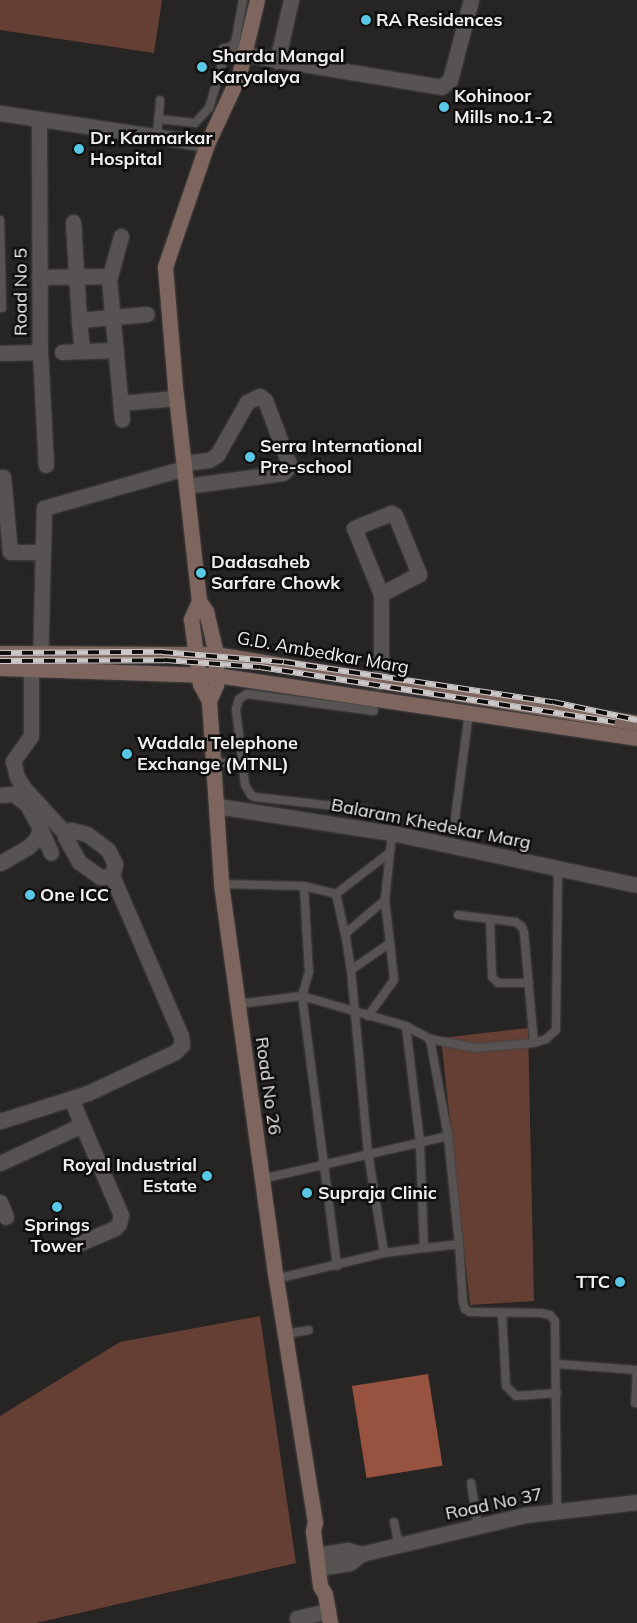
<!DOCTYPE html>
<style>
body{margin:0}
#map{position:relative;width:637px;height:1623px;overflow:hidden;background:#272424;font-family:Mulish,sans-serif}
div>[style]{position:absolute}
.green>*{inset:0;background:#663f34}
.water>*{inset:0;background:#975340;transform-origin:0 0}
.roads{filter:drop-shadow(0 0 1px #464343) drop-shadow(0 0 1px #464343)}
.lane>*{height:8px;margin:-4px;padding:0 4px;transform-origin:4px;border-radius:4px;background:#565352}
.street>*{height:15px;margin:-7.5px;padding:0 7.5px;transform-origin:7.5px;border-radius:7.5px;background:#565352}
.secondary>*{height:15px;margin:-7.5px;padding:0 7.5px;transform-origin:7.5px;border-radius:7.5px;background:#7e665f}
.rail>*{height:5.5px;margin-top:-2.75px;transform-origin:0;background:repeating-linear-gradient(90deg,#0f0e0d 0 11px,#cac8c8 0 22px);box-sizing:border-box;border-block:1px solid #cac8c8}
.dots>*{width:14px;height:14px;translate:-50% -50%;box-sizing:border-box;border:2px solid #0f0e0d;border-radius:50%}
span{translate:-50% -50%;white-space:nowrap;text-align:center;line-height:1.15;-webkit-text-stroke:5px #0f0e0d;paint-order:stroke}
.poi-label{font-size:18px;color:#f0eeee;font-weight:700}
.left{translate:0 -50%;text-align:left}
.right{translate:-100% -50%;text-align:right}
.street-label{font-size:18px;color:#f0eeee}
</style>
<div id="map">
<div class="green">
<i style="clip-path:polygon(0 0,162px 0,154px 53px,0 30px)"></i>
<i style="clip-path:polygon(528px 1028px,534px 1301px,470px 1305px,441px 1038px)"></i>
<i style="clip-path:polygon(260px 1316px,296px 1563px,36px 1623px,0 1623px,0 1416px,120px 1342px)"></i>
</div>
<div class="water">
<i style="left:428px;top:1374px;width:93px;height:77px;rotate:81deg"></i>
</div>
<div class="roads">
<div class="lane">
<i style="left:158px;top:119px;width:37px;rotate:6deg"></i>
<i style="left:195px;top:123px;width:21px;rotate:-47deg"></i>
<i style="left:209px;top:108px;width:37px;rotate:-73deg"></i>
<i style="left:220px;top:73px;width:22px;rotate:-80deg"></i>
<i style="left:224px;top:51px;width:14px;rotate:-36deg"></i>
<i style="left:235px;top:43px;width:44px;rotate:-79.5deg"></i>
<i style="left:157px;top:136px;width:36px;rotate:-85deg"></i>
<i style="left:0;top:220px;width:88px;rotate:88.7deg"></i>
<i style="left:2px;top:308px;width:2px;rotate:180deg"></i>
<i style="left:215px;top:763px;width:27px;rotate:-2deg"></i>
<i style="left:370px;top:810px;width:116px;rotate:-173.6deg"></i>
<i style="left:255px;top:797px;width:4px;rotate:-153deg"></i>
<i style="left:251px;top:795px;width:12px;rotate:-121deg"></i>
<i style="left:245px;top:785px;width:77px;rotate:-96.8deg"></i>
<i style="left:236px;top:709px;width:10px;rotate:-73deg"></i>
<i style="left:239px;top:699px;width:9px;rotate:-32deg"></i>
<i style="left:247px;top:694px;width:128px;rotate:7.6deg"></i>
<i style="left:455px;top:819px;width:108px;rotate:-82.5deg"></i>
<i style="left:221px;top:884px;width:83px;rotate:1.4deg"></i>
<i style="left:304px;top:886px;width:33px;rotate:14deg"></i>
<i style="left:304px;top:886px;width:86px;rotate:86.7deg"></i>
<i style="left:309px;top:972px;width:25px;rotate:106deg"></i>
<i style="left:302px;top:996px;width:272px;rotate:82.6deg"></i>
<i style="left:385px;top:900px;width:43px;rotate:83.4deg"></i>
<i style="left:458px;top:915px;width:58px;rotate:6.9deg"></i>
<i style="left:516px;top:922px;width:8px;rotate:40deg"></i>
<i style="left:522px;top:927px;width:5px;rotate:68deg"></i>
<i style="left:524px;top:932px;width:111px;rotate:84.9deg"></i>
<i style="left:490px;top:919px;width:58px;rotate:88deg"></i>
<i style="left:492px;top:977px;width:8px;rotate:45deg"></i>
<i style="left:498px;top:983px;width:31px"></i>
<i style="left:345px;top:934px;width:41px;rotate:-102.7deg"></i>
<i style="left:336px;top:894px;width:67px;rotate:-37.7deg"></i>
<i style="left:351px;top:970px;width:184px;rotate:84.7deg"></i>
<i style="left:368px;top:1153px;width:101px;rotate:80.9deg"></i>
<i style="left:238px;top:1004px;width:64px;rotate:-7.1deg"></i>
<i style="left:302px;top:996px;width:108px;rotate:16.1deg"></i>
<i style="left:406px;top:1026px;width:27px;rotate:28deg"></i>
<i style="left:430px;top:1039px;width:46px;rotate:11.3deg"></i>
<i style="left:475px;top:1048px;width:59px;rotate:-4.8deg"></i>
<i style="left:534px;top:1043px;width:13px;rotate:-18deg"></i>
<i style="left:546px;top:1039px;width:13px;rotate:-42deg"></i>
<i style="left:556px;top:1030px;width:162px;rotate:-89.3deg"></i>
<i style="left:368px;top:1016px;width:44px;rotate:-54.2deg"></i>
<i style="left:394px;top:980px;width:37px;rotate:-96deg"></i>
<i style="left:390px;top:943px;width:47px;rotate:145.3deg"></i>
<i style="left:351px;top:970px;width:36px;rotate:-99deg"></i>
<i style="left:345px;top:934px;width:52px;rotate:-40.4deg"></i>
<i style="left:385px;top:900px;width:67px;rotate:-84deg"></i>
<i style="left:430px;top:1039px;width:99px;rotate:79.5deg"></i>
<i style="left:262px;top:1179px;width:191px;rotate:-13deg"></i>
<i style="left:448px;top:1136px;width:109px;rotate:84.2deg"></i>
<i style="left:459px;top:1244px;width:35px;rotate:173deg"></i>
<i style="left:459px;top:1244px;width:58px;rotate:86.1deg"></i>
<i style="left:463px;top:1302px;width:7px;rotate:74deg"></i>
<i style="left:465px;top:1309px;width:6px;rotate:31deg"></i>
<i style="left:470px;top:1312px;width:71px;rotate:0.8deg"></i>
<i style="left:541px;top:1313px;width:9px;rotate:13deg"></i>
<i style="left:550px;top:1315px;width:8px;rotate:50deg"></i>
<i style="left:555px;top:1321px;width:189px;rotate:89.4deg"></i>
<i style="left:276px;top:1279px;width:111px;rotate:-13.5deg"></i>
<i style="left:384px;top:1253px;width:40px;rotate:-7.1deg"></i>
<i style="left:424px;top:1248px;width:106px;rotate:-92.2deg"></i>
<i style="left:420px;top:1142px;width:117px;rotate:-96.9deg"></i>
<i style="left:502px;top:1313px;width:73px;rotate:86.9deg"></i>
<i style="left:506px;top:1386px;width:14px;rotate:45deg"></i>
<i style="left:516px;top:1396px;width:41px;rotate:-4.2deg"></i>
<i style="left:285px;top:1334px;width:24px;rotate:-9deg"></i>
<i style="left:557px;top:1364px;width:80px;rotate:4.3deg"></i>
<i style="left:637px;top:1370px;width:33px;rotate:93deg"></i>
<i style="left:635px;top:1403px;width:2px"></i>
<i style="left:471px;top:1483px;width:44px;rotate:80.8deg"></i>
<i style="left:394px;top:1522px;width:24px;rotate:78deg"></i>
</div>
<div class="street">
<i style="left:224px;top:51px;width:220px;rotate:9.4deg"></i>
<i style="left:441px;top:87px;width:11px;rotate:-38deg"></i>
<i style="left:450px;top:80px;width:83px;rotate:-75.3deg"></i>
<i style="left:277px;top:61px;width:63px;rotate:-77.1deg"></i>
<i style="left:0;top:113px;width:209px;rotate:8.5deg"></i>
<i style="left:39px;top:119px;width:233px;rotate:89.8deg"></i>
<i style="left:40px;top:352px;width:113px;rotate:87deg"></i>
<i style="left:73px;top:222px;width:98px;rotate:86.5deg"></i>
<i style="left:121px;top:236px;width:46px;rotate:105.3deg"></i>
<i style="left:109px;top:280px;width:140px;rotate:84.7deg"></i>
<i style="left:39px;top:277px;width:71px;rotate:-0.8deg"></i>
<i style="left:116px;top:350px;width:34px;rotate:178deg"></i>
<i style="left:82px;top:351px;width:31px;rotate:-96deg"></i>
<i style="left:79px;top:320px;width:68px;rotate:-5deg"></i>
<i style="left:62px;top:352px;width:20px;rotate:-3deg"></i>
<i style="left:0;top:353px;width:40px;rotate:-1.4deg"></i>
<i style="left:120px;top:403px;width:56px;rotate:-5.1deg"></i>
<i style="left:184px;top:463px;width:25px;rotate:-7deg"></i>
<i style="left:209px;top:460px;width:9px;rotate:-32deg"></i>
<i style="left:217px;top:455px;width:61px;rotate:-60.5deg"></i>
<i style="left:247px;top:402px;width:14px;rotate:-25deg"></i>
<i style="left:260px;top:396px;width:6px;rotate:39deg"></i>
<i style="left:265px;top:400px;width:68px;rotate:69.4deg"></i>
<i style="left:289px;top:464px;width:3px;rotate:90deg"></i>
<i style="left:289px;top:467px;width:8px;rotate:135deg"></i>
<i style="left:283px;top:473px;width:98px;rotate:172.4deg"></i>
<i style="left:0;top:477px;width:3px"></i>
<i style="left:3px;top:477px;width:75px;rotate:84.7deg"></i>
<i style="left:10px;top:552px;width:33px"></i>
<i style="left:31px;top:668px;width:68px;rotate:90deg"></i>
<i style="left:31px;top:736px;width:31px;rotate:126deg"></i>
<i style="left:13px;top:761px;width:16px;rotate:76deg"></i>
<i style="left:17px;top:777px;width:13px;rotate:58deg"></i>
<i style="left:24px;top:788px;width:61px;rotate:47.7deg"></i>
<i style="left:40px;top:668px;width:160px;rotate:-88.6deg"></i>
<i style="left:44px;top:508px;width:146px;rotate:-15.9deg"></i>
<i style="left:379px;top:682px;width:15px;rotate:-82deg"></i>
<i style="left:381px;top:667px;width:73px;rotate:-90deg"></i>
<i style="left:381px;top:594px;width:71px;rotate:-112.2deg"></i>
<i style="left:354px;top:528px;width:40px;rotate:-22deg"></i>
<i style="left:391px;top:513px;width:4px;rotate:27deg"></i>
<i style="left:395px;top:515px;width:64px;rotate:67.9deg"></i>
<i style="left:419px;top:574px;width:43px;rotate:152.2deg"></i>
<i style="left:0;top:795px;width:13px;rotate:-4deg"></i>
<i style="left:13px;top:794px;width:17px;rotate:36deg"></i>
<i style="left:27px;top:804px;width:27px;rotate:62deg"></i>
<i style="left:40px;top:828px;width:10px;rotate:107deg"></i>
<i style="left:37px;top:838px;width:13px;rotate:135deg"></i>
<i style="left:28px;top:847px;width:32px;rotate:150deg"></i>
<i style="left:217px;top:806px;width:177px;rotate:8.8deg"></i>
<i style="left:392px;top:833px;width:250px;rotate:12deg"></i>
<i style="left:40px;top:828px;width:27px;rotate:66deg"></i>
<i style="left:71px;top:830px;width:16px;rotate:14deg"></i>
<i style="left:87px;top:834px;width:26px;rotate:37deg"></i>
<i style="left:108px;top:850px;width:16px;rotate:63deg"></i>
<i style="left:115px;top:864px;width:12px;rotate:104deg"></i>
<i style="left:112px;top:876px;width:12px;rotate:175deg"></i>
<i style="left:100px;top:877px;width:26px;rotate:-144deg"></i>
<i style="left:79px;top:862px;width:29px;rotate:-119deg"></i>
<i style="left:65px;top:837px;width:6px;rotate:-72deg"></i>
<i style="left:67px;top:831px;width:4px;rotate:-14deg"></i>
<i style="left:71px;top:1099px;width:126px;rotate:66.7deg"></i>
<i style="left:121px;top:1215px;width:9px;rotate:103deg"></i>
<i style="left:119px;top:1224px;width:6px;rotate:135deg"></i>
<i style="left:115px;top:1228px;width:40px;rotate:156.6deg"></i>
<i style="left:0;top:1121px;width:92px;rotate:-17.7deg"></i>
<i style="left:88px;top:1093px;width:96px;rotate:-25.2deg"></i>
<i style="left:175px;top:1052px;width:10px;rotate:-45deg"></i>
<i style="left:182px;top:1045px;width:9px;rotate:-96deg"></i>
<i style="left:181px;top:1036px;width:174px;rotate:-113.3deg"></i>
<i style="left:0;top:1163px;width:90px;rotate:-24.9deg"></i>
<i style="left:0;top:1202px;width:16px;rotate:68deg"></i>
<i style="left:316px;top:1555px;width:32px;rotate:-9deg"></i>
<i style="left:348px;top:1550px;width:14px;rotate:17deg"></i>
<i style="left:318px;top:1568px;width:32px;rotate:-9deg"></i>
<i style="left:350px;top:1563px;width:14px;rotate:-39deg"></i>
<i style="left:361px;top:1554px;width:169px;rotate:-13.4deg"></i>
<i style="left:525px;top:1515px;width:113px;rotate:-6.6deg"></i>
<i style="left:297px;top:1618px;width:32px;rotate:-13deg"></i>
</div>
<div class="secondary">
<i style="left:257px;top:0;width:77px;rotate:103.5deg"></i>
<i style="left:239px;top:75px;width:76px;rotate:114.9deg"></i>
<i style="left:207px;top:144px;width:130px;rotate:108.9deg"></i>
<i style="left:165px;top:267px;width:120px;rotate:85.2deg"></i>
<i style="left:175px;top:387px;width:215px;rotate:83.6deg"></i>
<i style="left:199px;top:601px;width:12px;rotate:55deg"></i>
<i style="left:206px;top:611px;width:44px;rotate:76.9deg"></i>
<i style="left:216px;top:654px;width:31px;rotate:90deg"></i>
<i style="left:216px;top:685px;width:17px;rotate:114deg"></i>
<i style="left:209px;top:701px;width:183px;rotate:86.2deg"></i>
<i style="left:221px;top:884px;width:399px;rotate:82.1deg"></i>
<i style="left:276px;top:1279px;width:246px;rotate:80.9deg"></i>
<i style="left:315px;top:1522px;width:9px;rotate:103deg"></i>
<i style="left:313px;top:1531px;width:55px;rotate:82.7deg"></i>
<i style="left:320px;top:1586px;width:9px;rotate:58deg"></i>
<i style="left:325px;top:1594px;width:29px;rotate:80deg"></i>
<i style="left:199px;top:601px;width:20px;rotate:114deg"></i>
<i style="left:191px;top:619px;width:66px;rotate:82.1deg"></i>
<i style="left:200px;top:684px;width:19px;rotate:62deg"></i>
<i style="left:0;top:653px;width:216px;rotate:0.3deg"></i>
<i style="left:216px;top:654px;width:427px;rotate:9.3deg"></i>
<i style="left:0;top:668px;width:216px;rotate:1.9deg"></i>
<i style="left:216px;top:675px;width:426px;rotate:8.5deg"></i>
</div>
</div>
<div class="rail">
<i style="left:0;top:653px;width:162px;rotate:-0.4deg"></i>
<i style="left:162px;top:652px;width:122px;rotate:4.7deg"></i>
<i style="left:284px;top:662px;width:272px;rotate:8.5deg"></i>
<i style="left:553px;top:702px;width:86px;rotate:12.1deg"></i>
<i style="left:0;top:661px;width:165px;rotate:-0.3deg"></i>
<i style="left:165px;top:660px;width:95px;rotate:4.2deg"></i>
<i style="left:260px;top:667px;width:359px;rotate:8.8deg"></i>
</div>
<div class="dots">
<i style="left:366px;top:20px;background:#59c8e5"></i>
<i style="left:202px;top:67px;background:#59c8e5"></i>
<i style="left:444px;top:107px;background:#59c8e5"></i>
<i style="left:79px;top:149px;background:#59c8e5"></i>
<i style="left:250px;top:457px;background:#59c8e5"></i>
<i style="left:201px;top:573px;background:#59c8e5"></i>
<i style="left:127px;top:754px;background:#59c8e5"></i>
<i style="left:30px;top:895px;background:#59c8e5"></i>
<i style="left:207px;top:1176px;background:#59c8e5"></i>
<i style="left:307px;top:1193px;background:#59c8e5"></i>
<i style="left:57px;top:1207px;background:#59c8e5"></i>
<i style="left:620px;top:1282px;background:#59c8e5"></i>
</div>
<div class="poi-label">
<span class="left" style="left:376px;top:20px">RA Residences</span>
<span class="left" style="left:212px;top:67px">Sharda Mangal<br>Karyalaya</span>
<span class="left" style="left:454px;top:107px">Kohinoor<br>Mills no.1-2</span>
<span class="left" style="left:90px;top:149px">Dr. Karmarkar<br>Hospital</span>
<span class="left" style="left:260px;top:457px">Serra International<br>Pre-school</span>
<span class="left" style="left:211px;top:573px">Dadasaheb<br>Sarfare Chowk</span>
<span class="left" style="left:137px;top:754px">Wadala Telephone<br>Exchange (MTNL)</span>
<span class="left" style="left:40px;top:895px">One ICC</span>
<span class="right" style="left:197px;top:1176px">Royal Industrial<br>Estate</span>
<span class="left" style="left:318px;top:1193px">Supraja Clinic</span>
<span style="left:57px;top:1236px">Springs<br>Tower</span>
<span class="right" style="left:610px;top:1282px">TTC</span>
</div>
<div class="street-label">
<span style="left:21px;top:292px;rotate:-90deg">Road No 5</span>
<span style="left:323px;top:653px;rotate:10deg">G.D. Ambedkar Marg</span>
<span style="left:431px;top:824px;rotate:11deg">Balaram Khedekar Marg</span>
<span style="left:268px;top:1086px;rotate:82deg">Road No 26</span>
<span style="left:494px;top:1504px;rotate:-12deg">Road No 37</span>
</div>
</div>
